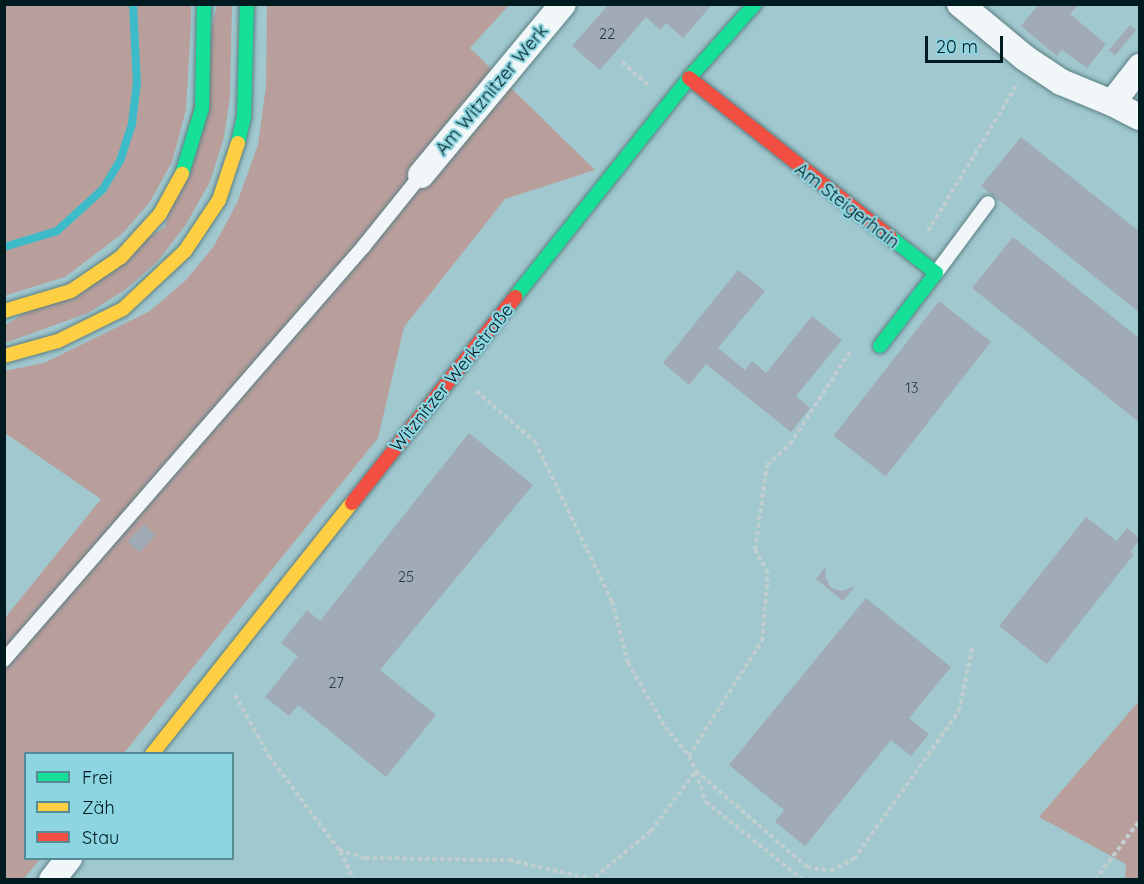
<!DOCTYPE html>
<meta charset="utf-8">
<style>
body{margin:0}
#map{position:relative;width:1144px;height:884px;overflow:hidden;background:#a0c8ce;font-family:Quicksand,sans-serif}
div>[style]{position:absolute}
.green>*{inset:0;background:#b99f9c}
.stream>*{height:8px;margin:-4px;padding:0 4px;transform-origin:4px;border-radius:4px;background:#3dbbc9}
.building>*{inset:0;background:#a1abb5;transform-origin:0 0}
.path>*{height:4px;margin-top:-2px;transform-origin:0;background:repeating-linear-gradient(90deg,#c1ced0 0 4.5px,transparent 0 7.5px)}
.roads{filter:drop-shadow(0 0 2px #5b7e83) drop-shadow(0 0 2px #5b7e83)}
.lane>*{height:14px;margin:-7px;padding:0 7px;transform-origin:7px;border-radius:7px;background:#f1f7f8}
.street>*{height:26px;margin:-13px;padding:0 13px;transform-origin:13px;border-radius:13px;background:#f1f7f8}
.fast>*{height:14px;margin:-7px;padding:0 7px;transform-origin:7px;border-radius:7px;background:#16e098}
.slow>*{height:14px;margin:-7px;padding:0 7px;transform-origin:7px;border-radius:7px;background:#ffcf43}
.jam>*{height:14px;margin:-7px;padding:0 7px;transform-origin:7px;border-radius:7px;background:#f24e42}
span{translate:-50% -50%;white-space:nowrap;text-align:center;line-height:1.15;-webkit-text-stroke:4.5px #8dd6e1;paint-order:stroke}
.number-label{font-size:15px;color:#283f45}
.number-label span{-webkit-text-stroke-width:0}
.street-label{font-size:18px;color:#001b20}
.frame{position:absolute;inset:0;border:6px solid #001b20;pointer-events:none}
.legend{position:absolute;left:24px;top:752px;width:210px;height:108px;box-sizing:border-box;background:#8dd6e1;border:2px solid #558b94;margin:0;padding:8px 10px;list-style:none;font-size:18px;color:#001b20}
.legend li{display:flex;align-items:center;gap:12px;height:30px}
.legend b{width:30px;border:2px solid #558b94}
.scale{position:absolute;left:925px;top:36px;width:78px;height:27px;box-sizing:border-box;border:3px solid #001b20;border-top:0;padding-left:8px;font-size:18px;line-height:21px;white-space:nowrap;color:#001b20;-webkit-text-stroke:4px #8dd6e1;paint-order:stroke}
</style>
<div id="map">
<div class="green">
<i style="clip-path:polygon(4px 5px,191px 5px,191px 22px,186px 110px,172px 162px,150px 202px,122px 234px,65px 277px,4px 296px)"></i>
<i style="clip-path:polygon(217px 5px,232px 5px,230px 97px,224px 137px,210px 182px,185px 226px,157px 262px,125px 290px,88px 313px,5px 343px,4px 326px,165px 227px)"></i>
<i style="clip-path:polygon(267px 5px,509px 5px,470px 48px,595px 170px,505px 199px,404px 327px,378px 438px,124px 753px,26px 754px,26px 858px,40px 859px,23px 880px,5px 879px,5px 618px,101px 499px,5px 433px,4px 371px,44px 363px,150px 311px,186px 280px,214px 246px,237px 203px,258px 145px,266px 86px)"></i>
<i style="clip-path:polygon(1139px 701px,1139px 879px,1125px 879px,1126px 864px,1039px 817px)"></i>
</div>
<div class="stream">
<i style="left:4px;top:247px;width:55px;rotate:-16.8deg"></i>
<i style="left:57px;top:231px;width:62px;rotate:-42.4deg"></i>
<i style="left:103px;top:189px;width:33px;rotate:-59deg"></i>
<i style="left:120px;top:161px;width:40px;rotate:-72deg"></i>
<i style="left:132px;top:123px;width:39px;rotate:-83deg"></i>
<i style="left:137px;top:84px;width:80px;rotate:-92.9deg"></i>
</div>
<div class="building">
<i style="clip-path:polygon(609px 4px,708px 4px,710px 7px,683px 38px,666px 23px,660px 30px,646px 17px,600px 70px,572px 46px)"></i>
<i style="clip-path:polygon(1039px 4px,1077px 6px,1070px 14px,1106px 44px,1087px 68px,1062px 50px,1057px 56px,1021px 26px)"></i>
<i style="left:1130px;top:25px;width:8px;height:33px;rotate:40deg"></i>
<i style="clip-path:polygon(1021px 137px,1140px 232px,1140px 313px,981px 186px)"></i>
<i style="clip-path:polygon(1013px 237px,1140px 339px,1140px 423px,972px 288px)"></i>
<i style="clip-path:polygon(738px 270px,765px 291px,718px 348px,745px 370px,752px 361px,766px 373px,812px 316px,842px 340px,796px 396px,810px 408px,791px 432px,706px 364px,689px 385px,663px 363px)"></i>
<i style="left:939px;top:301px;width:66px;height:171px;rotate:38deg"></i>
<i style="clip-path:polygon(469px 433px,533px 485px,380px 670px,436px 715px,386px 777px,298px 705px,289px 716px,265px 697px,298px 656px,281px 643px,307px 610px,320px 621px)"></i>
<i style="clip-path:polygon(1086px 517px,1117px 541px,1127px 528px,1140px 539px,1130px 552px,1134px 554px,1047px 664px,999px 626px)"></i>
<i style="left:144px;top:524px;width:16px;height:24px;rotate:43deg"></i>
<i style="clip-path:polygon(826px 566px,825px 576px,831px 588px,842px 591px,855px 586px,843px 601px,816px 579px)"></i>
<i style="clip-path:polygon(866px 598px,951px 667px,909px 718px,929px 734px,911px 756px,891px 740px,805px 846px,775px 822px,784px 810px,729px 765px)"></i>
</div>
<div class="path">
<i style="left:622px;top:62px;width:35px;rotate:41deg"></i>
<i style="left:928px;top:231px;width:173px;rotate:-58.7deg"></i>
<i style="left:476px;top:391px;width:78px;rotate:40.8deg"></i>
<i style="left:535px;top:442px;width:177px;rotate:64.2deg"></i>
<i style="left:612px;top:601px;width:64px;rotate:75.5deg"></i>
<i style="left:628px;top:663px;width:74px;rotate:60deg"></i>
<i style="left:665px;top:727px;width:38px;rotate:50deg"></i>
<i style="left:689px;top:756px;width:17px;rotate:65deg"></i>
<i style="left:696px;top:771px;width:147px;rotate:40.9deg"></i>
<i style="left:807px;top:867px;width:24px;rotate:9deg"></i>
<i style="left:831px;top:871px;width:26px;rotate:-28deg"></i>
<i style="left:854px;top:859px;width:181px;rotate:-54.6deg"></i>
<i style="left:959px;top:711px;width:68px;rotate:-78.2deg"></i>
<i style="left:235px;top:695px;width:70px;rotate:60.9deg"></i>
<i style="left:269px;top:756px;width:117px;rotate:53.3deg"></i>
<i style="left:339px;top:850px;width:27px;rotate:17deg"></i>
<i style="left:365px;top:858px;width:144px;rotate:0.8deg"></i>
<i style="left:509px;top:860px;width:89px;rotate:12.9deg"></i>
<i style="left:689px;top:756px;width:136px;rotate:-57.6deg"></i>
<i style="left:762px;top:641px;width:68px;rotate:-85deg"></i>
<i style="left:768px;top:573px;width:26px;rotate:-119deg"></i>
<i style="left:755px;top:550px;width:86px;rotate:-82deg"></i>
<i style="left:767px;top:465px;width:31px;rotate:-42deg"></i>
<i style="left:790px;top:444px;width:112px;rotate:-57deg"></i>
<i style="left:696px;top:772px;width:32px;rotate:72deg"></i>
<i style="left:706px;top:802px;width:124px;rotate:38.8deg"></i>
<i style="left:340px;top:851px;width:32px;rotate:64deg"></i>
<i style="left:595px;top:877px;width:72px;rotate:-39.4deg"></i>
<i style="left:651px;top:831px;width:74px;rotate:-53.3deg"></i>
<i style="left:1095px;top:880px;width:75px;rotate:-53.1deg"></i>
</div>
<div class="roads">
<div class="lane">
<i style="left:936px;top:273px;width:87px;rotate:-53.4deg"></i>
<i style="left:4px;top:660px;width:549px;rotate:-48.99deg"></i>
<i style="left:364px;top:246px;width:91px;rotate:-51.2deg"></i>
</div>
<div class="street">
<i style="left:960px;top:4px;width:85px;rotate:39.7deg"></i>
<i style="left:1025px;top:58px;width:43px;rotate:33.7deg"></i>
<i style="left:1061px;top:82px;width:55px;rotate:22.4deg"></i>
<i style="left:1112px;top:103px;width:46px;rotate:-52.1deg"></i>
<i style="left:1112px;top:103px;width:31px;rotate:27deg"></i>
<i style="left:421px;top:175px;width:222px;rotate:-50.3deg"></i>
<i style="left:52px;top:880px;width:28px;rotate:-52deg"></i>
</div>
<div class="fast">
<i style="left:238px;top:143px;width:27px;rotate:-77deg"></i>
<i style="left:244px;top:117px;width:113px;rotate:-88.5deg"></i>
<i style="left:182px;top:174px;width:69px;rotate:-73.1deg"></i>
<i style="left:202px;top:108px;width:104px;rotate:-88.9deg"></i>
<i style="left:515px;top:297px;width:280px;rotate:-51.5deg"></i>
<i style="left:689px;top:78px;width:99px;rotate:-48.3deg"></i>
<i style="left:880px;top:346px;width:92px;rotate:-52.5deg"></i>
<i style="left:936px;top:273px;width:58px;rotate:-142deg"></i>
</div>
<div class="slow">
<i style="left:4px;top:311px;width:70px;rotate:-16.6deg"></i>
<i style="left:71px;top:291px;width:60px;rotate:-34.2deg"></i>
<i style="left:121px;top:257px;width:58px;rotate:-47.8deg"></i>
<i style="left:160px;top:214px;width:46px;rotate:-61.2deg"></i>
<i style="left:4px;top:356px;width:56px;rotate:-15.5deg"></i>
<i style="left:58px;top:341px;width:72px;rotate:-26.2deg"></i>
<i style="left:123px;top:309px;width:85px;rotate:-43.1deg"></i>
<i style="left:185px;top:251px;width:61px;rotate:-56.3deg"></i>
<i style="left:219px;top:200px;width:60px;rotate:-71.6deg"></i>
<i style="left:152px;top:754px;width:321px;rotate:-51.5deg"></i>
</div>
<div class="jam">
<i style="left:689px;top:78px;width:256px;rotate:38.3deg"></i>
<i style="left:352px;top:503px;width:263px;rotate:-51.6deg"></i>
</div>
</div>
<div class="number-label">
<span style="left:607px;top:34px">22</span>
<span style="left:912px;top:388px">13</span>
<span style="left:406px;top:577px">25</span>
<span style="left:336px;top:683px">27</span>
</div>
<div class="street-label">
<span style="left:492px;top:90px;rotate:-50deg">Am Witznitzer Werk</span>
<span style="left:847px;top:206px;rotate:38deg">Am Steigerhain</span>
<span style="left:452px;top:378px;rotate:-51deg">Witznitzer Werkstraße</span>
</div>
<div class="frame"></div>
<ul class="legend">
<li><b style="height:8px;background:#16e098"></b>Frei</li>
<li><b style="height:8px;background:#ffcf43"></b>Zäh</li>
<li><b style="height:8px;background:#f24e42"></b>Stau</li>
</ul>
<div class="scale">20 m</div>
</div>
